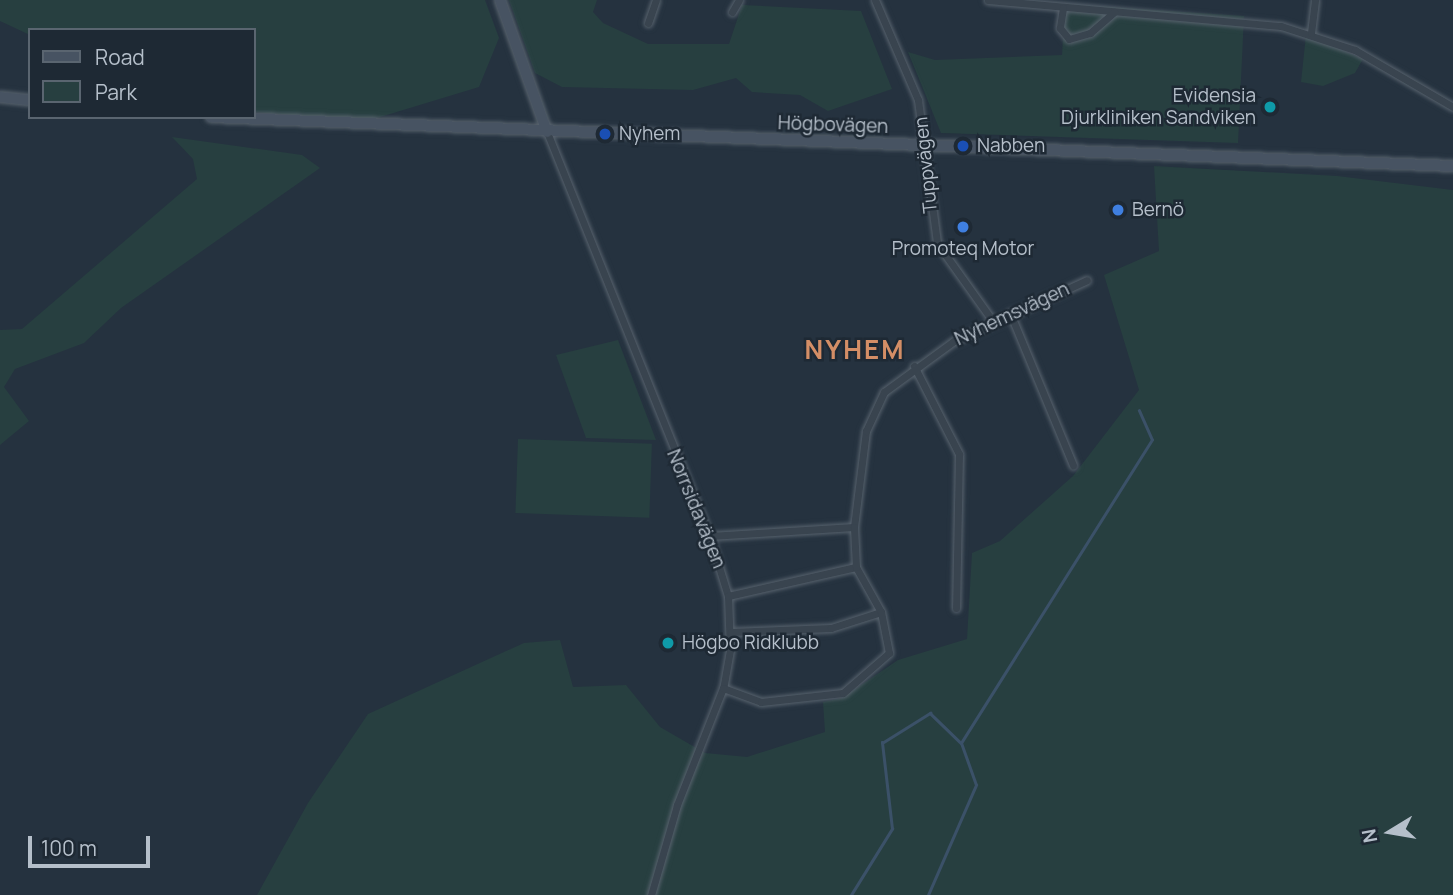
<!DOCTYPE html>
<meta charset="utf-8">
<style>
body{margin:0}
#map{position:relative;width:1453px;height:895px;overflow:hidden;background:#25323f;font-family:Manrope,sans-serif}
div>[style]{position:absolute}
.green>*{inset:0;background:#273f40;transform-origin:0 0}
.stream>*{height:2.5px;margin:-1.25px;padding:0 1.25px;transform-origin:1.25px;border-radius:1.25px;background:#3b5168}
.roads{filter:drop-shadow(0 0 2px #57626d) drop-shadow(0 0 2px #57626d)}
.street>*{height:7px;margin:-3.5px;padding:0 3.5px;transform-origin:3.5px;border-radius:3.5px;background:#39444f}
.secondary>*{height:10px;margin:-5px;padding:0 5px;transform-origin:5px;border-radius:5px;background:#475362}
.dots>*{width:19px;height:19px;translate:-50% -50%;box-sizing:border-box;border:4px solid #1e2934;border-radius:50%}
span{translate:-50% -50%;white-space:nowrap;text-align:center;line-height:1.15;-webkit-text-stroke:5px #1e2934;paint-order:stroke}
.poi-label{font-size:19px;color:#b5bfca}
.right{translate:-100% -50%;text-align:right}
.left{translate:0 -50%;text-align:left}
.street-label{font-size:19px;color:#b5bfca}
.district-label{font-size:26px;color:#d48e66;font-weight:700;letter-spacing:2px}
.legend{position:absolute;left:28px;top:28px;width:228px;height:91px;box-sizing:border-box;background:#1e2934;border:2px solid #5a6570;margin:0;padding:9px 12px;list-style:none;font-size:21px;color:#b5bfca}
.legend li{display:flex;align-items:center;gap:14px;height:35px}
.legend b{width:35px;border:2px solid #5a6570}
.north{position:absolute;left:1355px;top:797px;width:70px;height:70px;-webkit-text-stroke:5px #1e2934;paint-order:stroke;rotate:259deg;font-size:19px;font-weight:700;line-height:28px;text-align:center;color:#b5bfca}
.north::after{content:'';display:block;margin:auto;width:24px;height:32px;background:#b5bfca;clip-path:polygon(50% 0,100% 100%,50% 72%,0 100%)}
.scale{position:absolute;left:28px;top:836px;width:122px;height:32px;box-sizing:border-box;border:4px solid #b5bfca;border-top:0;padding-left:9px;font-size:21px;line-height:24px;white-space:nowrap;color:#b5bfca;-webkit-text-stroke:5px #1e2934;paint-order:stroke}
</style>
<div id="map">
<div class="green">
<i style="clip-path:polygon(0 0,485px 0,499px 38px,479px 87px,367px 121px,254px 112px,254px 30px,30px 30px,30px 35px,0 21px)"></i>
<i style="clip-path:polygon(509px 0,597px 0,593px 12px,603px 23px,648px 44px,729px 44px,742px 5px,861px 11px,892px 89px,828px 111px,800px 95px,752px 92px,736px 78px,693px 90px,562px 87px,535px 73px)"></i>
<i style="clip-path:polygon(1065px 4px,1244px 16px,1238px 143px,941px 133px,908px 52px,935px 60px,1062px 55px)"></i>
<i style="clip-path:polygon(1306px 35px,1363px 59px,1355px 73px,1323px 86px,1301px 82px)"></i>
<i style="clip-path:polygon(172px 137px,302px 155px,320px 168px,121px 308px,84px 343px,15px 369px,4px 387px,29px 421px,0 445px,0 330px,22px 329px,197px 179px,193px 159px)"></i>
<i style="clip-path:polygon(1154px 166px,1337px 176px,1453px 190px,1453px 895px,257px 895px,308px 803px,368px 714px,524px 643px,560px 640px,573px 687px,626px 685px,660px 727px,705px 753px,747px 757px,825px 732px,823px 702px,842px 698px,898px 660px,967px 639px,972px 553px,1000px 541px,1073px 476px,1139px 390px,1104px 275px,1159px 251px)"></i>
<i style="clip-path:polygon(618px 340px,656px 440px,586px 438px,556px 355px)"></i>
<i style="left:518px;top:439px;width:134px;height:74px;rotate:2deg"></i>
</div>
<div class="stream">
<i style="left:851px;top:895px;width:78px;rotate:-58.2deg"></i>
<i style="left:892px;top:829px;width:87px;rotate:-96.6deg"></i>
<i style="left:882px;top:743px;width:57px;rotate:-32deg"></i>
<i style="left:930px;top:713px;width:43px;rotate:44.1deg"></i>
<i style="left:928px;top:895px;width:120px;rotate:-66.4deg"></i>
<i style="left:976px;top:785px;width:45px;rotate:-109.7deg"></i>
<i style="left:961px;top:743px;width:358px;rotate:-57.8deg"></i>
<i style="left:1152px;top:440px;width:32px;rotate:-114deg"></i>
</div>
<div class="roads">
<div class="street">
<i style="left:875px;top:0;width:109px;rotate:66.7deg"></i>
<i style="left:918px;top:100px;width:144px;rotate:82.4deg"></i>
<i style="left:937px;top:243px;width:95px;rotate:54.5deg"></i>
<i style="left:988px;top:0;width:294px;rotate:5.1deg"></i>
<i style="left:1281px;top:26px;width:78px;rotate:18deg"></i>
<i style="left:1355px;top:50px;width:113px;rotate:30.2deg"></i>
<i style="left:1063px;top:8px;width:20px;rotate:99deg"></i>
<i style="left:1060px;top:28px;width:14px;rotate:51deg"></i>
<i style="left:1069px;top:39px;width:22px;rotate:-16deg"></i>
<i style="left:1090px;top:33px;width:32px;rotate:-41deg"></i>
<i style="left:732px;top:12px;width:14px;rotate:-60deg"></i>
<i style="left:648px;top:23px;width:24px;rotate:-71deg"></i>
<i style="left:1311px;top:33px;width:33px;rotate:-83deg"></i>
<i style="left:547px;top:132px;width:433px;rotate:68.1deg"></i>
<i style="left:709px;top:534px;width:65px;rotate:73deg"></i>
<i style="left:728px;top:596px;width:54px;rotate:87.9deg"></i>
<i style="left:730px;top:650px;width:39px;rotate:100deg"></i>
<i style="left:723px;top:688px;width:126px;rotate:111.5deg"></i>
<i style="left:677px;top:805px;width:94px;rotate:106.1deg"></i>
<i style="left:1010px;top:313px;width:165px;rotate:67.5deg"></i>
<i style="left:914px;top:366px;width:99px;rotate:62.9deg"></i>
<i style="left:959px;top:454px;width:154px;rotate:91.1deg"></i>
<i style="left:710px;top:536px;width:144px;rotate:-3.6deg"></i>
<i style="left:854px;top:527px;width:97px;rotate:-82.9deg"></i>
<i style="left:866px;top:431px;width:43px;rotate:-65.2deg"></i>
<i style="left:884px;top:392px;width:87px;rotate:-36.1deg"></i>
<i style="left:954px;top:341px;width:146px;rotate:-24.6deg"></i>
<i style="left:728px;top:596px;width:131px;rotate:-12.8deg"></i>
<i style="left:731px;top:632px;width:100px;rotate:-2.3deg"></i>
<i style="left:831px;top:628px;width:52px;rotate:-17.7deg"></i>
<i style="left:881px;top:612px;width:51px;rotate:-119.1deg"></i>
<i style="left:856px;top:567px;width:40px;rotate:-92.9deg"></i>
<i style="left:723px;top:688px;width:40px;rotate:20.2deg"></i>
<i style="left:761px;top:702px;width:82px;rotate:-6.3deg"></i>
<i style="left:843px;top:693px;width:61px;rotate:-41deg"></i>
<i style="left:889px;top:653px;width:42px;rotate:-101deg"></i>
</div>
<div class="secondary">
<i style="left:500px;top:0;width:140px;rotate:70.4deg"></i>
<i style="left:0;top:97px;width:30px;rotate:6deg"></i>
<i style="left:211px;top:117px;width:1243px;rotate:2.26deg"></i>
</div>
</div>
<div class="dots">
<i style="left:1270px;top:107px;background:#0f9aa8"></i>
<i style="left:605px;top:134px;background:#1a4fb4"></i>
<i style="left:963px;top:146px;background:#1a4fb4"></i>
<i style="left:1118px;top:210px;background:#3f7fe0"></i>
<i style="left:963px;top:227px;background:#3f7fe0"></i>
<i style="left:668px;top:643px;background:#0f9aa8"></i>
</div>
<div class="poi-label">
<span class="right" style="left:1256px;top:107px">Evidensia<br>Djurkliniken Sandviken</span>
<span class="left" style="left:619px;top:134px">Nyhem</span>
<span class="left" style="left:977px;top:146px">Nabben</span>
<span class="left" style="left:1132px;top:210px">Bernö</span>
<span style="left:963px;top:249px">Promoteq Motor</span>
<span class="left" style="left:682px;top:643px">Högbo Ridklubb</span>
</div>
<div class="street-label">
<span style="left:833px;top:125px;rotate:2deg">Högbovägen</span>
<span style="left:926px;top:165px;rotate:-96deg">Tuppvägen</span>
<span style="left:1012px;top:314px;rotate:-25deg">Nyhemsvägen</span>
<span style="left:696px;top:509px;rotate:68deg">Norrsidavägen</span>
</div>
<div class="district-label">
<span style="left:855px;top:350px">NYHEM</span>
</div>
<ul class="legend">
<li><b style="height:9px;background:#475362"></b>Road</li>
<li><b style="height:19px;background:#273f40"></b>Park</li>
</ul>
<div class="north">N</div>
<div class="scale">100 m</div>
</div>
